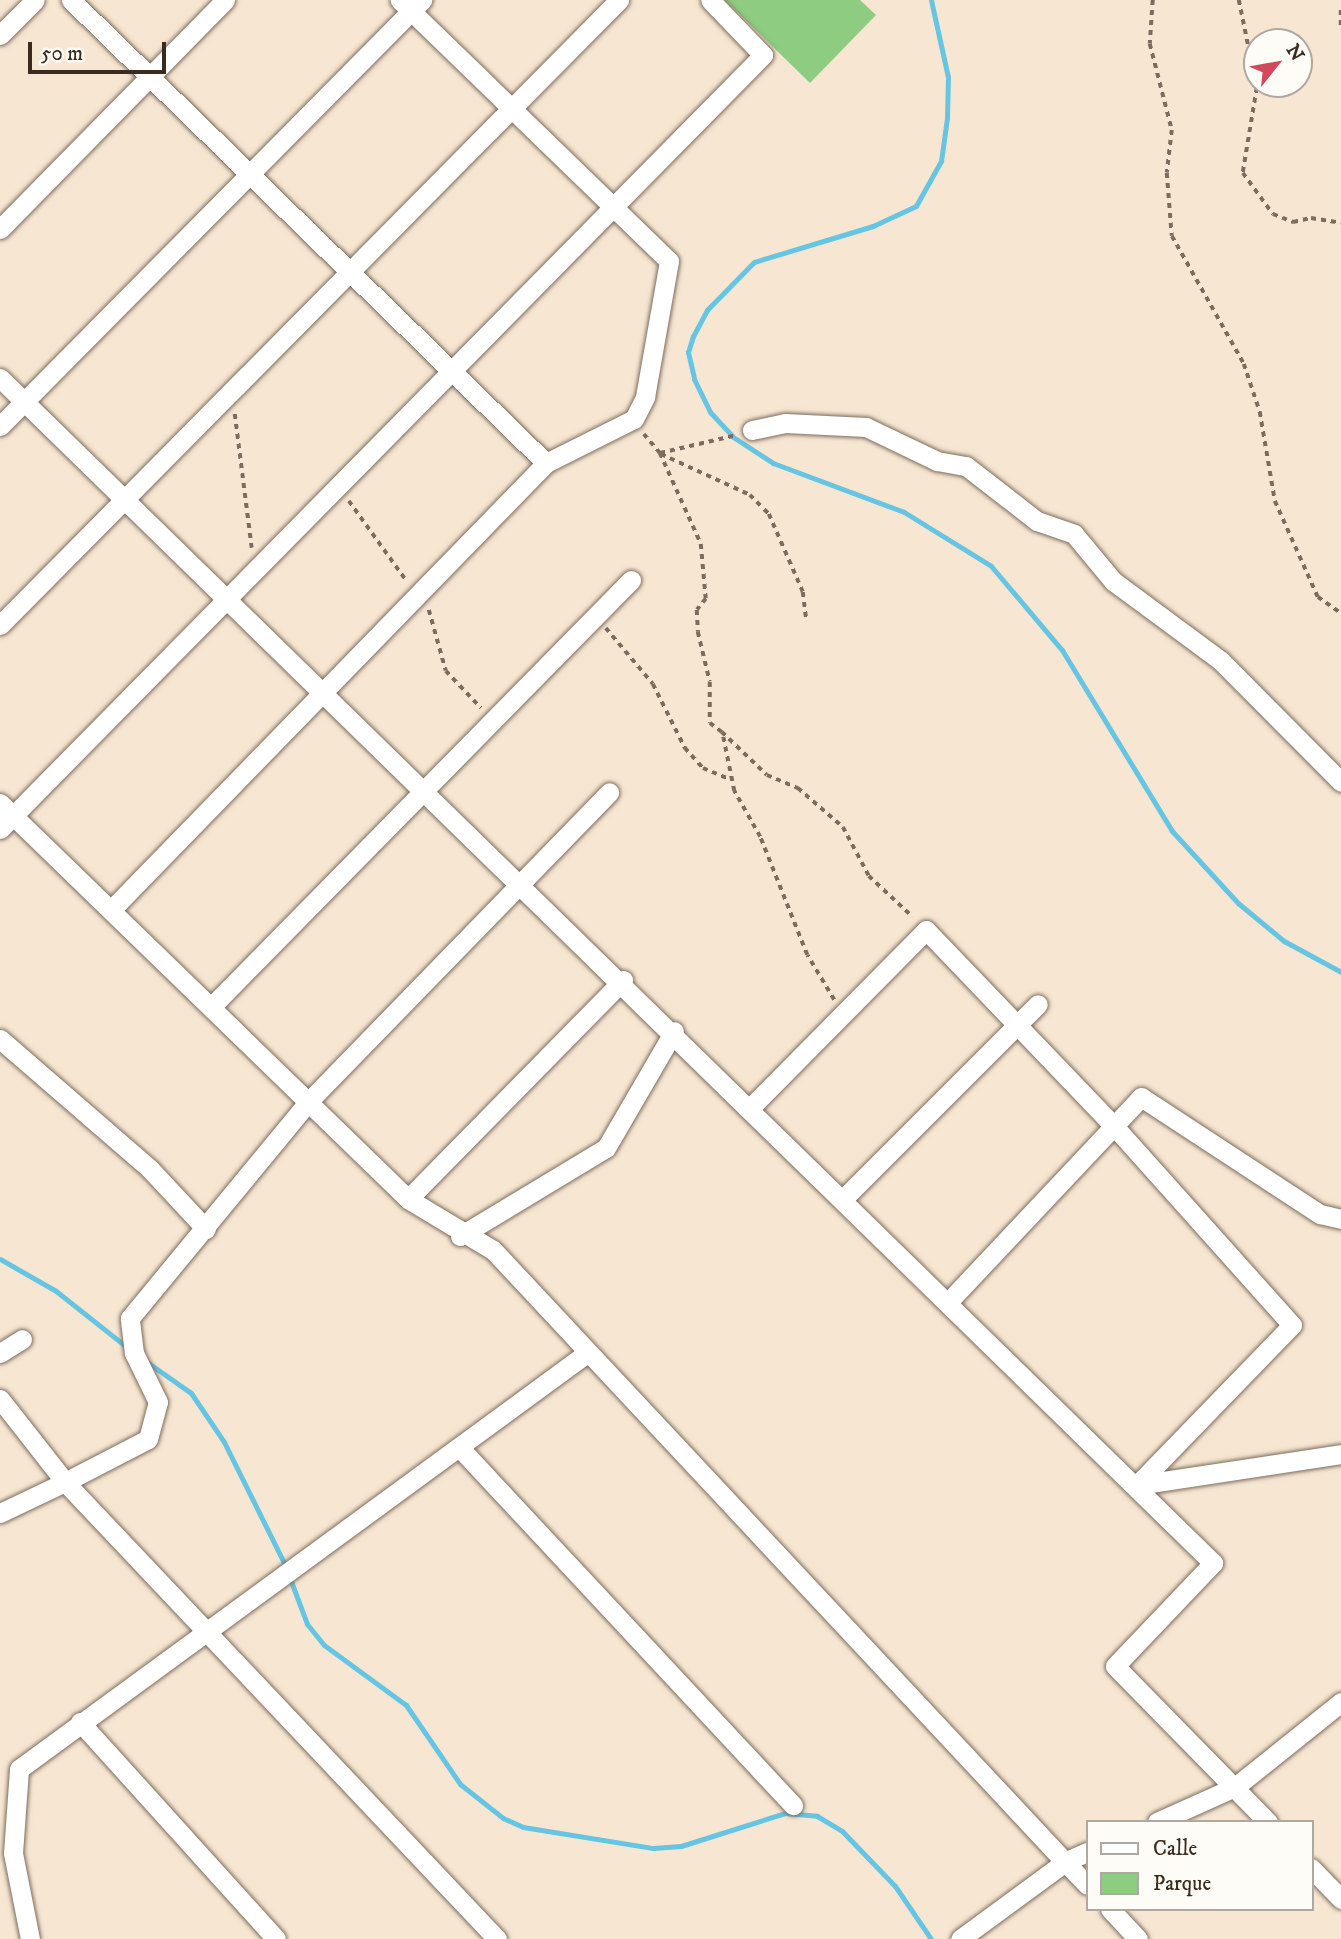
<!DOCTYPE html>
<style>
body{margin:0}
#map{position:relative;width:1341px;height:1939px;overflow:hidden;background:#f7e7d2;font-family:"IM FELL DW Pica",serif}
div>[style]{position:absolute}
.green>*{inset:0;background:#8ecc82}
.stream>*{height:5px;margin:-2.5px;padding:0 2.5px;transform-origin:2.5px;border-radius:2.5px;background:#65c5e3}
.path>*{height:3.5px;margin-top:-1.75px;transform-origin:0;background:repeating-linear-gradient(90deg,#7d6c5d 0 5px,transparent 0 10px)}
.roads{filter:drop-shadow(0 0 2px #7d6c5d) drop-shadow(0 0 2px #7d6c5d)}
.street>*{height:19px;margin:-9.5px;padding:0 9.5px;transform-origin:9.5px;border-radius:9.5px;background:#fff}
span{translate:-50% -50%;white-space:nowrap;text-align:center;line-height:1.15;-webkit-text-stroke:6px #fdfcf7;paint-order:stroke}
.legend{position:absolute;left:1086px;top:1820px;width:228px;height:91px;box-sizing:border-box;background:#fdfcf7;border:2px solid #afa8a0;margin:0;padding:9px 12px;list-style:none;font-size:21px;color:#3b2a1e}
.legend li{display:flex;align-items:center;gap:14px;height:35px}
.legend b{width:35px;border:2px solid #afa8a0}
.north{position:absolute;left:1243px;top:28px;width:70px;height:70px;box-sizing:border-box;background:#fdfcf7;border:2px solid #afa8a0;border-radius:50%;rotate:59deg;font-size:19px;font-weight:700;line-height:28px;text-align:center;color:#3b2a1e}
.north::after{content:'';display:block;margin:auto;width:24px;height:32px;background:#d1495b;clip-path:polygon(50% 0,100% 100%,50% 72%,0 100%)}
.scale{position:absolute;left:28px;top:42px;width:138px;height:32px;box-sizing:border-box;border:4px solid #3b2a1e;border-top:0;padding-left:9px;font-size:21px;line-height:24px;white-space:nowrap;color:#3b2a1e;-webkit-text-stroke:5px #fdfcf7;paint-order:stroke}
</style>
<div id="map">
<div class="green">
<i style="clip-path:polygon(725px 0,860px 0,876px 15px,810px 83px)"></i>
</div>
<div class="stream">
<i style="left:931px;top:0;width:79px;rotate:77.6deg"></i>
<i style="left:948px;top:77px;width:41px;rotate:91.4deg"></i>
<i style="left:947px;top:118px;width:43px;rotate:97.9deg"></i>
<i style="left:941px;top:161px;width:51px;rotate:119.1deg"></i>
<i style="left:916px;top:206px;width:47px;rotate:155.1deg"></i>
<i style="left:873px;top:226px;width:124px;rotate:163.2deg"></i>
<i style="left:754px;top:262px;width:67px;rotate:134.4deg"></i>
<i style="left:707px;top:310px;width:30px;rotate:118deg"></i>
<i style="left:693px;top:336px;width:17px;rotate:107deg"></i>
<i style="left:688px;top:352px;width:28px;rotate:77deg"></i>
<i style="left:694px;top:379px;width:37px;rotate:64deg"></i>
<i style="left:710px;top:412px;width:34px;rotate:47deg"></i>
<i style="left:733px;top:437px;width:48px;rotate:33deg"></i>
<i style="left:773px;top:463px;width:140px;rotate:20.5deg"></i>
<i style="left:904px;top:512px;width:102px;rotate:31.8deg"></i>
<i style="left:991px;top:566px;width:110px;rotate:49.8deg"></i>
<i style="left:1062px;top:650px;width:212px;rotate:58.7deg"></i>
<i style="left:1172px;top:831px;width:98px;rotate:47.5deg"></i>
<i style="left:1238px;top:903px;width:60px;rotate:39.6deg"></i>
<i style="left:1284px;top:941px;width:65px;rotate:28.5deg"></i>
<i style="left:0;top:1259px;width:64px;rotate:29.7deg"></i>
<i style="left:56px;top:1291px;width:92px;rotate:38.4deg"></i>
<i style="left:147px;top:1362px;width:54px;rotate:35.2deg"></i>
<i style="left:191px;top:1393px;width:59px;rotate:56deg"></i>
<i style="left:224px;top:1442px;width:140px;rotate:63.6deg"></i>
<i style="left:289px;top:1576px;width:51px;rotate:69.4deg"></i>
<i style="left:307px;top:1624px;width:27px;rotate:51deg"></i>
<i style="left:324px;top:1645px;width:102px;rotate:36.2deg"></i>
<i style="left:406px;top:1705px;width:96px;rotate:55.6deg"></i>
<i style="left:460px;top:1784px;width:55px;rotate:38.3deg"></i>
<i style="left:503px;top:1818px;width:22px;rotate:24deg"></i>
<i style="left:523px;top:1827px;width:132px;rotate:9.2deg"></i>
<i style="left:653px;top:1848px;width:28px;rotate:-4deg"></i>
<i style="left:681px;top:1846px;width:109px;rotate:-17.6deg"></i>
<i style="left:785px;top:1813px;width:32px;rotate:5deg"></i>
<i style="left:817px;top:1816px;width:29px;rotate:31deg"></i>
<i style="left:842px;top:1831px;width:76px;rotate:46.1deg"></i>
<i style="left:895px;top:1886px;width:64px;rotate:55.8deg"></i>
</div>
<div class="path">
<i style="left:1153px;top:0;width:44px;rotate:93.9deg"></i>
<i style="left:1150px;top:44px;width:89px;rotate:75.7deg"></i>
<i style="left:1172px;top:130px;width:43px;rotate:96.6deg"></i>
<i style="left:1167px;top:173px;width:63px;rotate:85.5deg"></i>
<i style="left:1172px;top:236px;width:147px;rotate:60.6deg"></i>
<i style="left:1244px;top:364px;width:51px;rotate:71.6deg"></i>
<i style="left:1260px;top:412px;width:90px;rotate:80.4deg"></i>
<i style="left:1275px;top:501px;width:105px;rotate:65.9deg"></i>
<i style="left:1318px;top:597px;width:28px;rotate:35deg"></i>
<i style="left:1239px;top:0;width:90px;rotate:78.4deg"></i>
<i style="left:1257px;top:88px;width:86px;rotate:99.4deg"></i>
<i style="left:1243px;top:173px;width:51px;rotate:53.8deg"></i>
<i style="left:1273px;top:214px;width:22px;rotate:22deg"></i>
<i style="left:1293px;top:222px;width:18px;rotate:-13deg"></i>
<i style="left:1311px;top:218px;width:30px;rotate:9deg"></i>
<i style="left:1341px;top:10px;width:19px;rotate:90deg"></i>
<i style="left:235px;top:414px;width:135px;rotate:82.8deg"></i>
<i style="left:644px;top:434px;width:25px;rotate:50deg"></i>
<i style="left:660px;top:453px;width:79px;rotate:-13.2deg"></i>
<i style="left:660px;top:453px;width:100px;rotate:65.7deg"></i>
<i style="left:701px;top:544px;width:55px;rotate:84.8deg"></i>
<i style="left:706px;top:599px;width:14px;rotate:129deg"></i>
<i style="left:697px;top:610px;width:22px;rotate:87deg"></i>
<i style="left:698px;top:632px;width:51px;rotate:76.5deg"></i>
<i style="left:710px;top:682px;width:41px;rotate:90deg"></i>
<i style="left:710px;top:723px;width:15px;rotate:37deg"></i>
<i style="left:661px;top:454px;width:98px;rotate:24.7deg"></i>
<i style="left:750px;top:495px;width:27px;rotate:45deg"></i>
<i style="left:769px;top:514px;width:85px;rotate:66.4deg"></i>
<i style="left:803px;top:592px;width:26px;rotate:83deg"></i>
<i style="left:349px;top:501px;width:97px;rotate:54.2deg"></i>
<i style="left:429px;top:610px;width:63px;rotate:74.4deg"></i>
<i style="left:446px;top:671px;width:51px;rotate:46.6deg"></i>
<i style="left:606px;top:628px;width:73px;rotate:50deg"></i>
<i style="left:653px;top:684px;width:72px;rotate:63.4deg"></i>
<i style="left:685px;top:748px;width:27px;rotate:48deg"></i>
<i style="left:703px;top:768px;width:30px;rotate:23deg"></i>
<i style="left:834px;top:1000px;width:52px;rotate:-121deg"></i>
<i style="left:807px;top:955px;width:127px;rotate:-111.7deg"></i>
<i style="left:760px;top:837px;width:53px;rotate:-119.5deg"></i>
<i style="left:734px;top:791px;width:60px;rotate:-101.5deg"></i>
<i style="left:722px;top:732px;width:62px;rotate:43.7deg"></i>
<i style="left:767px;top:775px;width:34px;rotate:23deg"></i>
<i style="left:798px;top:788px;width:60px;rotate:40.9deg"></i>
<i style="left:843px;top:827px;width:55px;rotate:62deg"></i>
<i style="left:869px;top:876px;width:60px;rotate:43deg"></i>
</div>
<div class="roads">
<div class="street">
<i style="left:71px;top:0;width:663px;rotate:44.27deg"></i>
<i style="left:0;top:35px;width:49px;rotate:-45deg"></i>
<i style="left:0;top:229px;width:321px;rotate:-45.5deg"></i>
<i style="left:0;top:378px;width:1696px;rotate:44.33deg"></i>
<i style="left:1213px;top:1563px;width:142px;rotate:133.6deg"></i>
<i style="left:1115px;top:1666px;width:219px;rotate:45.6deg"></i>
<i style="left:0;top:426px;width:600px;rotate:-45.27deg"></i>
<i style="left:752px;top:430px;width:34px;rotate:-12deg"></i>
<i style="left:785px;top:423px;width:81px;rotate:2.8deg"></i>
<i style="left:866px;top:427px;width:79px;rotate:25.6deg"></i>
<i style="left:937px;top:461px;width:29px;rotate:10deg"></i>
<i style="left:966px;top:466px;width:90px;rotate:37.8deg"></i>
<i style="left:1037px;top:521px;width:39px;rotate:19deg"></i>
<i style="left:1074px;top:534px;width:61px;rotate:50.3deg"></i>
<i style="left:1113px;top:581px;width:134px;rotate:36.5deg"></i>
<i style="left:1221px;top:661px;width:170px;rotate:45.2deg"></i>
<i style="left:0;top:625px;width:880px;rotate:-45.28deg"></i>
<i style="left:0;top:803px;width:569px;rotate:44.14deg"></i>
<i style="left:408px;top:1199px;width:99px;rotate:31deg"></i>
<i style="left:493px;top:1250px;width:838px;rotate:46.93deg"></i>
<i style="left:1065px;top:1862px;width:130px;rotate:143.7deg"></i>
<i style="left:0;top:829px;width:1087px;rotate:-45.41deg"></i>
<i style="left:763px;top:55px;width:76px;rotate:-133.9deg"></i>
<i style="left:111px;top:910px;width:624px;rotate:-45.78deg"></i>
<i style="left:546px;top:463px;width:98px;rotate:-26.6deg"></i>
<i style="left:634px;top:419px;width:25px;rotate:-63deg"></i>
<i style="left:645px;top:397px;width:138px;rotate:-80deg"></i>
<i style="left:669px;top:261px;width:375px;rotate:-135.9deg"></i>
<i style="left:211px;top:1007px;width:599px;rotate:-45.47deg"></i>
<i style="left:0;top:1039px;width:198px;rotate:40.9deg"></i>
<i style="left:150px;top:1169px;width:82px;rotate:47deg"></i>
<i style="left:751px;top:1107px;width:249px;rotate:-45.3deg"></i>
<i style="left:926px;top:930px;width:272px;rotate:46.2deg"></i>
<i style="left:1114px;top:1126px;width:267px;rotate:48.2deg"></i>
<i style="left:1292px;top:1325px;width:223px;rotate:134.1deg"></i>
<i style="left:844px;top:1198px;width:274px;rotate:-45deg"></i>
<i style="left:408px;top:1199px;width:307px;rotate:-45.5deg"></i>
<i style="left:460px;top:1236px;width:170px;rotate:-31.1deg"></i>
<i style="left:606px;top:1148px;width:135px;rotate:-59.8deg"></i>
<i style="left:949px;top:1301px;width:280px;rotate:-46.7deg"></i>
<i style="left:1141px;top:1097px;width:214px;rotate:33.2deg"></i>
<i style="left:1320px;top:1214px;width:22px;rotate:13deg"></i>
<i style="left:0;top:1353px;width:26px;rotate:-32deg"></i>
<i style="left:0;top:1399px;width:105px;rotate:51.9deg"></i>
<i style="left:65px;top:1482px;width:93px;rotate:-27.4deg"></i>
<i style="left:148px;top:1439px;width:38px;rotate:-75deg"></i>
<i style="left:158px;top:1402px;width:55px;rotate:-116.1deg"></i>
<i style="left:134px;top:1353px;width:35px;rotate:-97deg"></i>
<i style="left:130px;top:1318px;width:280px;rotate:-50.5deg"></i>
<i style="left:308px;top:1102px;width:432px;rotate:-45.8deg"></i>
<i style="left:459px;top:1447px;width:490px;rotate:47deg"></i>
<i style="left:1137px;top:1485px;width:206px;rotate:-8.6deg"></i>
<i style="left:0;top:1513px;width:72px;rotate:-25.5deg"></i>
<i style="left:65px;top:1482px;width:629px;rotate:46.61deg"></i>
<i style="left:80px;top:1722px;width:292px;rotate:47.9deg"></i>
<i style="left:1157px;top:1822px;width:85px;rotate:-24.2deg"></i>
<i style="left:1235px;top:1787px;width:136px;rotate:-38.7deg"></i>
<i style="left:1087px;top:1852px;width:24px;rotate:156deg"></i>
<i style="left:1065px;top:1862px;width:32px;rotate:46deg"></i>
<i style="left:1311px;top:1868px;width:43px;rotate:45.9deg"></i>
<i style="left:1110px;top:1909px;width:41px;rotate:47deg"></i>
<i style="left:30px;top:1939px;width:88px;rotate:-101.2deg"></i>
<i style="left:13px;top:1853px;width:84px;rotate:-85.9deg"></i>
<i style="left:19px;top:1769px;width:704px;rotate:-36.22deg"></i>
</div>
</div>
<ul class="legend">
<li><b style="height:9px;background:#fff"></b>Calle</li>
<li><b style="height:19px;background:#8ecc82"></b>Parque</li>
</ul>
<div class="north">N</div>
<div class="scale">50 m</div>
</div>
